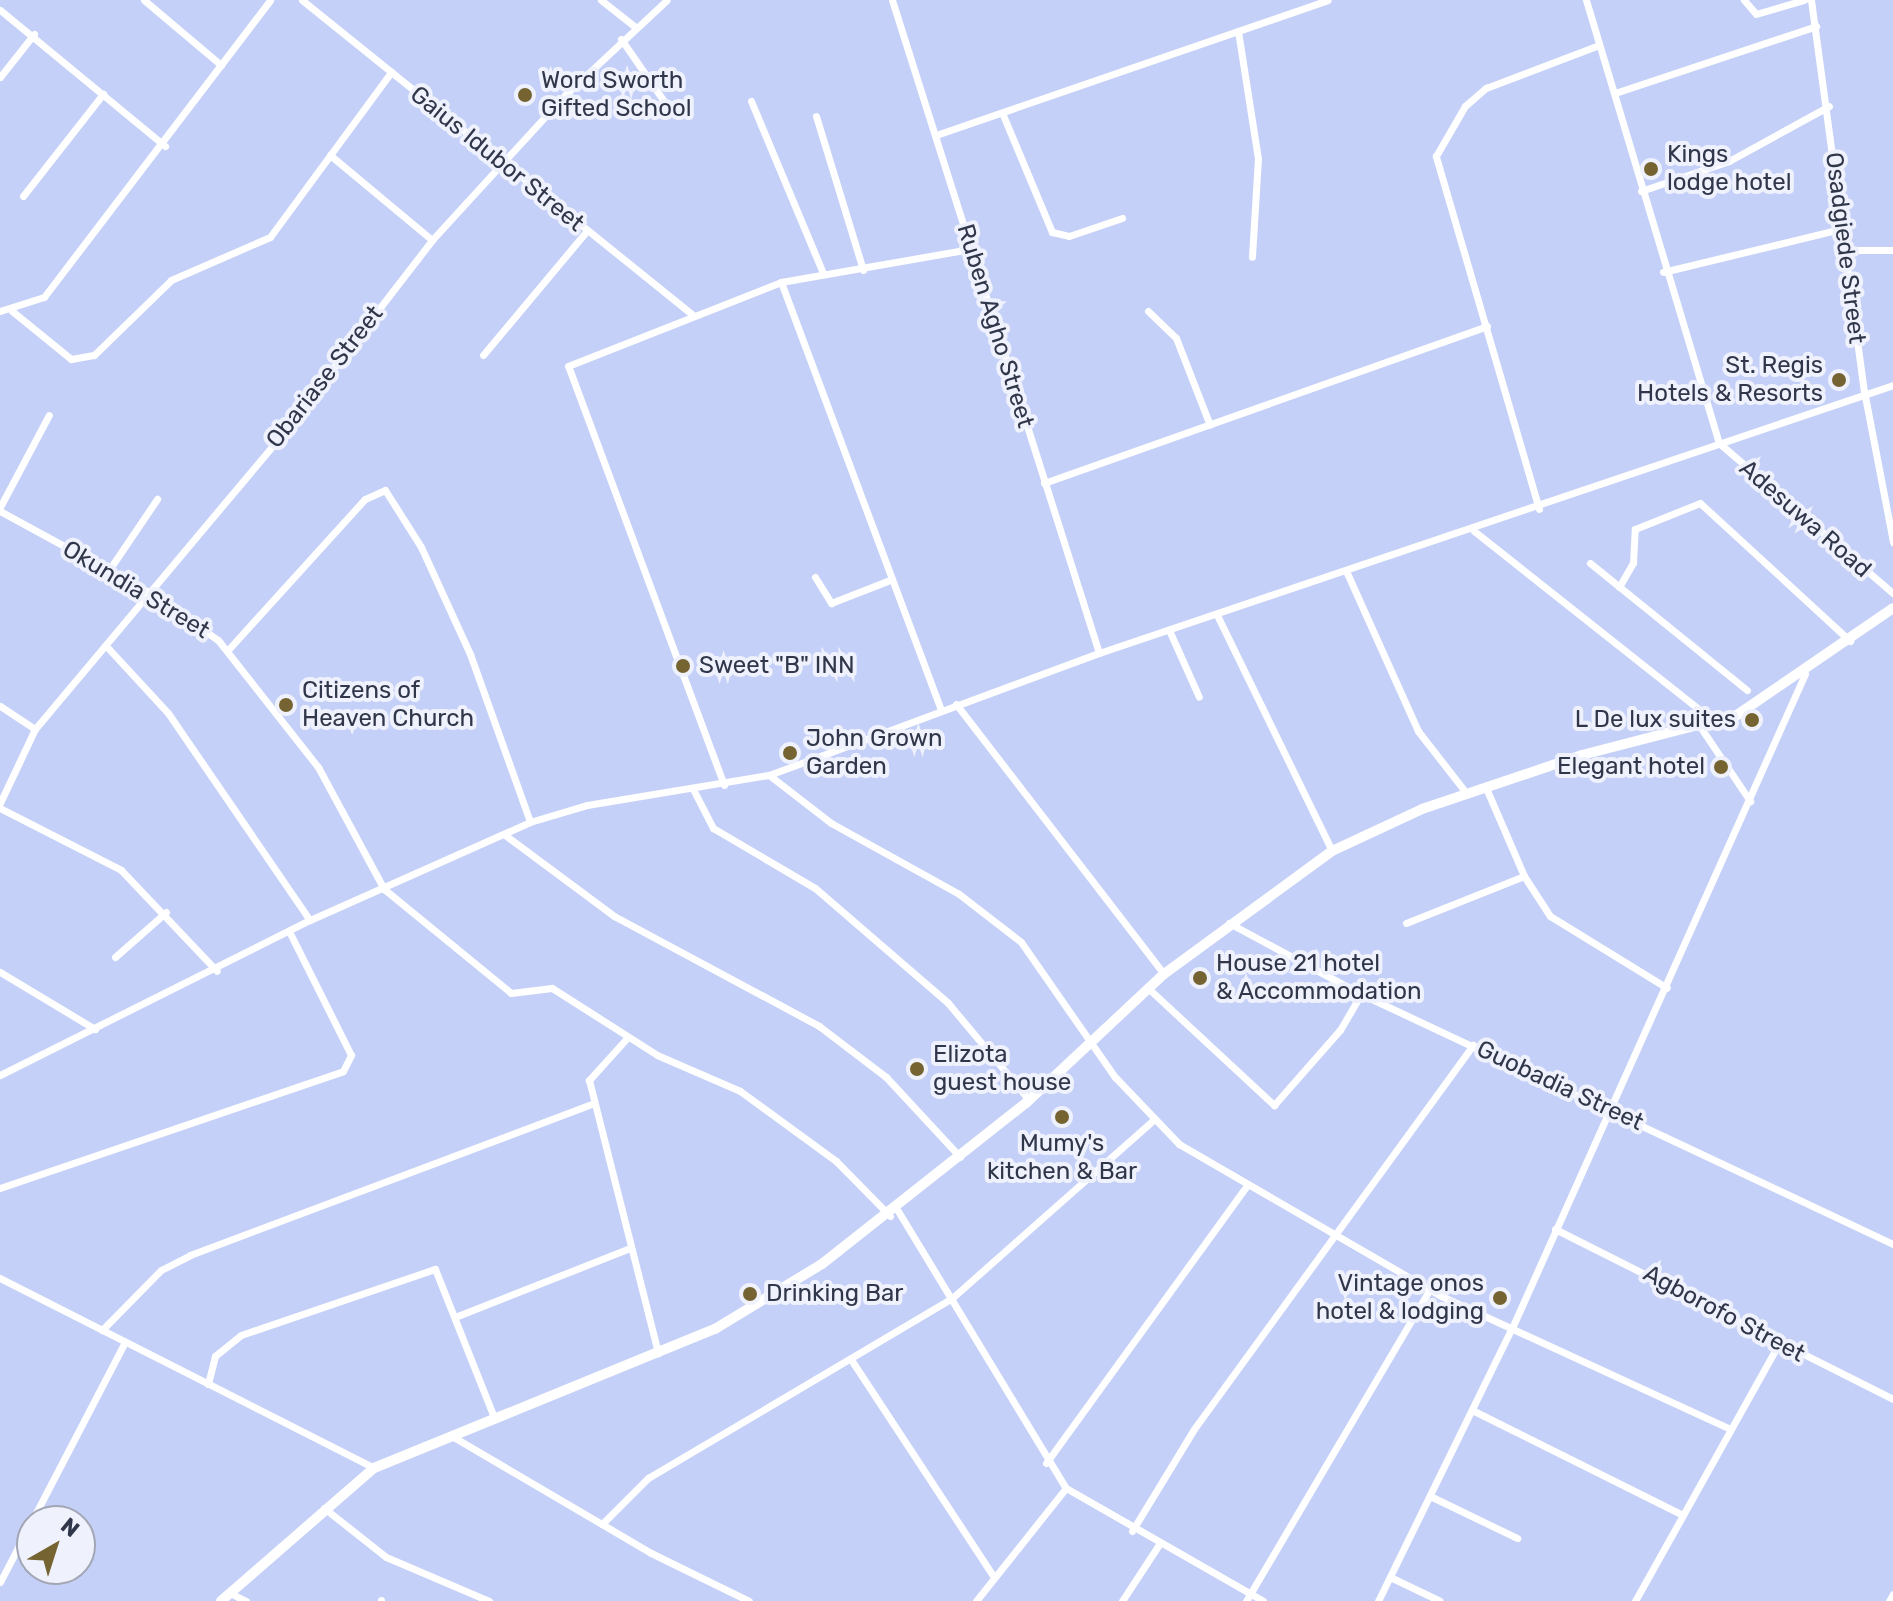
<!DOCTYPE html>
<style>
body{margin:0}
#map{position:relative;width:1893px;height:1601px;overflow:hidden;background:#c4d0f7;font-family:Rubik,sans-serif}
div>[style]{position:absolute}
.street>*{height:7px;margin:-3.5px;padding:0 3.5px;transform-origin:3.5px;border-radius:3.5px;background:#fff}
.secondary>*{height:10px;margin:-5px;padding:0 5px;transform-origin:5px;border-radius:5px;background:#fff}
.dots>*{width:22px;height:22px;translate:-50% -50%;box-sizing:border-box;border:4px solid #eff2fc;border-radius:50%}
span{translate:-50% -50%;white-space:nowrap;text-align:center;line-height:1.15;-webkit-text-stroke:8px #eff2fc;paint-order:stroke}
.poi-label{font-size:24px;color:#31374a}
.left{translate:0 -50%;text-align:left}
.right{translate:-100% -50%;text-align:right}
.street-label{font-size:24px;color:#31374a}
.north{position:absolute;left:16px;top:1505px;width:80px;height:80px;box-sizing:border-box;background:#eff2fc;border:2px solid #a3a7b5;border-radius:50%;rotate:39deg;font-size:22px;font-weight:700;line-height:32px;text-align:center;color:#31374a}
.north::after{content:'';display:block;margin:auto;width:28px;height:36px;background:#756432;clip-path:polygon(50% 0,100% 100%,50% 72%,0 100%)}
</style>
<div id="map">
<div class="street">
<i style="left:144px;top:0;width:101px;rotate:40.2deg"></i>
<i style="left:302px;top:0;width:502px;rotate:38.86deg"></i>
<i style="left:601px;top:0;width:42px;rotate:38.2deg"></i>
<i style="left:892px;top:0;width:685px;rotate:72.41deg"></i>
<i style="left:1586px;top:0;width:463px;rotate:73.3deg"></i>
<i style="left:1719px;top:443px;width:230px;rotate:40.8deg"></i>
<i style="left:1744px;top:0;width:18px;rotate:49deg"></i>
<i style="left:1756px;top:14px;width:50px;rotate:-16.3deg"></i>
<i style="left:1811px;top:0;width:395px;rotate:82.3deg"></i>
<i style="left:1864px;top:391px;width:154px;rotate:79.1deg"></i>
<i style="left:0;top:10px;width:214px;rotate:39.5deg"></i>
<i style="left:1238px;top:31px;width:129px;rotate:81.1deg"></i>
<i style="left:1258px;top:158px;width:99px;rotate:93.5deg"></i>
<i style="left:621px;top:39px;width:90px;rotate:55.4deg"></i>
<i style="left:0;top:77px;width:55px;rotate:-51.7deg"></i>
<i style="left:1615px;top:93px;width:212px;rotate:-18.4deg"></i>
<i style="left:751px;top:101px;width:184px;rotate:67.3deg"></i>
<i style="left:1003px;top:115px;width:127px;rotate:67.3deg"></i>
<i style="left:1052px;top:232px;width:17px;rotate:13deg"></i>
<i style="left:1069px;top:236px;width:56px;rotate:-18.8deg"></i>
<i style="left:816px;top:116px;width:161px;rotate:73deg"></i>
<i style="left:939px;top:134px;width:411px;rotate:-19deg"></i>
<i style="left:330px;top:155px;width:133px;rotate:39.8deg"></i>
<i style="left:1641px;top:191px;width:93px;rotate:-18.8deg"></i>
<i style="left:1729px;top:161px;width:114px;rotate:-28.8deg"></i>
<i style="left:23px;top:196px;width:130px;rotate:-51.9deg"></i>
<i style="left:1844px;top:250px;width:49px"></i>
<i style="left:1663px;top:272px;width:183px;rotate:-13.6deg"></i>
<i style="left:781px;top:282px;width:456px;rotate:69.5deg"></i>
<i style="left:0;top:311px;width:46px;rotate:-17.7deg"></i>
<i style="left:44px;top:297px;width:373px;rotate:-52.7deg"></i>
<i style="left:12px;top:311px;width:76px;rotate:39.1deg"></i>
<i style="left:71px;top:359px;width:23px;rotate:-10deg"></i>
<i style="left:94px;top:355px;width:107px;rotate:-44.2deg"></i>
<i style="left:171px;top:280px;width:108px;rotate:-23.5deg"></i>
<i style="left:270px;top:237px;width:205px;rotate:-53.7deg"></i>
<i style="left:1148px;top:311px;width:39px;rotate:44deg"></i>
<i style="left:1176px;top:338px;width:93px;rotate:68.7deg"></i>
<i style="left:483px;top:355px;width:160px;rotate:-50.1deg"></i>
<i style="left:1044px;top:483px;width:470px;rotate:-19.5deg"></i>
<i style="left:0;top:507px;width:104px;rotate:-62deg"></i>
<i style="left:1539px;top:509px;width:368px;rotate:-106.3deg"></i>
<i style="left:1436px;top:156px;width:58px;rotate:-59.9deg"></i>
<i style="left:1465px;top:106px;width:28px;rotate:-41deg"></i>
<i style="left:1486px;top:88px;width:121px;rotate:-20.8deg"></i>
<i style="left:0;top:511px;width:173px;rotate:28.6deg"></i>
<i style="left:152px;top:594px;width:80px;rotate:34.9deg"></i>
<i style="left:218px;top:640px;width:162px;rotate:51.8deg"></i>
<i style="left:318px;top:767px;width:139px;rotate:61.6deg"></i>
<i style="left:384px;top:889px;width:164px;rotate:39.3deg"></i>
<i style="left:511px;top:993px;width:41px;rotate:-7deg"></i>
<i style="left:552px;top:988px;width:125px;rotate:32.5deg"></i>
<i style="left:657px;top:1055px;width:90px;rotate:23.4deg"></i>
<i style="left:740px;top:1091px;width:119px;rotate:36.1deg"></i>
<i style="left:836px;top:1161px;width:77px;rotate:45.5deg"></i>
<i style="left:1474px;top:531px;width:306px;rotate:38.4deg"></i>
<i style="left:1590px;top:563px;width:202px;rotate:39deg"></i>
<i style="left:109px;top:570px;width:86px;rotate:-55.9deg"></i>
<i style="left:1347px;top:573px;width:173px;rotate:65.8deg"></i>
<i style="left:1418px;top:731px;width:80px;rotate:52.1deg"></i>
<i style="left:815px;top:577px;width:31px;rotate:58deg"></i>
<i style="left:831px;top:603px;width:63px;rotate:-21.3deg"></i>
<i style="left:1619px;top:587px;width:28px;rotate:-60deg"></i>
<i style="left:1633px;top:563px;width:34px;rotate:-87deg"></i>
<i style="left:1635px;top:529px;width:70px;rotate:-21.8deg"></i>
<i style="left:1700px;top:503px;width:204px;rotate:42.6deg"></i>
<i style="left:1217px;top:615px;width:263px;rotate:64deg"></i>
<i style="left:1169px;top:630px;width:73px;rotate:65.9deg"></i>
<i style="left:108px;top:648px;width:88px;rotate:47.3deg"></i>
<i style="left:168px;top:713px;width:251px;rotate:55.6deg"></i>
<i style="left:227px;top:651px;width:205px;rotate:-47.8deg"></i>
<i style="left:365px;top:499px;width:22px;rotate:-24deg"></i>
<i style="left:385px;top:490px;width:67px;rotate:57.7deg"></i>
<i style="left:421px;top:547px;width:118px;rotate:65.4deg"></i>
<i style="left:470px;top:654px;width:178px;rotate:70.3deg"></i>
<i style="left:956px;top:704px;width:341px;rotate:52.4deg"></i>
<i style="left:0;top:706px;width:42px;rotate:33.3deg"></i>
<i style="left:1699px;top:725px;width:92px;rotate:56.1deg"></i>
<i style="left:769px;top:775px;width:78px;rotate:37.7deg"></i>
<i style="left:831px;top:823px;width:146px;rotate:29deg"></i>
<i style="left:959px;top:894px;width:78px;rotate:37.7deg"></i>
<i style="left:1021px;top:942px;width:165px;rotate:55.2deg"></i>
<i style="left:1115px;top:1077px;width:93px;rotate:46.3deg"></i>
<i style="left:1179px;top:1144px;width:301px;rotate:30.1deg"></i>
<i style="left:1439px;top:1295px;width:318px;rotate:24.7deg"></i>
<i style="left:724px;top:785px;width:447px;rotate:-110.4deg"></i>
<i style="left:568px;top:366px;width:229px;rotate:-21.5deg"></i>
<i style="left:781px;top:282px;width:192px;rotate:-9.9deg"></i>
<i style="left:1486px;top:788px;width:96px;rotate:66.6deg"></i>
<i style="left:1524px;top:876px;width:48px;rotate:57deg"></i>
<i style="left:1550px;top:916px;width:137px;rotate:31.6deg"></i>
<i style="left:694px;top:791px;width:42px;rotate:62.8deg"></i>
<i style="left:713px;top:828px;width:118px;rotate:30.5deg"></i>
<i style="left:815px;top:888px;width:176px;rotate:40.8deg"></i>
<i style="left:948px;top:1003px;width:126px;rotate:50.1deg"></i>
<i style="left:0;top:803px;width:82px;rotate:-64.7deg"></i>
<i style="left:35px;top:729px;width:386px;rotate:-50deg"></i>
<i style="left:283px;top:433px;width:244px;rotate:-52.3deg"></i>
<i style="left:432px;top:240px;width:197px;rotate:-47.5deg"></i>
<i style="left:565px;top:95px;width:139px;rotate:-43deg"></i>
<i style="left:0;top:808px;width:136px;rotate:27.1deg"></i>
<i style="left:121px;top:870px;width:139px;rotate:46.5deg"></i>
<i style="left:505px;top:835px;width:136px;rotate:36.6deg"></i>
<i style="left:614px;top:916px;width:233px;rotate:28.2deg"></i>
<i style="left:819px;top:1026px;width:84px;rotate:37.3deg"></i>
<i style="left:886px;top:1077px;width:109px;rotate:47.2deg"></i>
<i style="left:1229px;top:923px;width:150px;rotate:28.3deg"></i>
<i style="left:1361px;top:994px;width:588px;rotate:25.17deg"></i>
<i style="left:1406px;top:923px;width:127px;rotate:-21.7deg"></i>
<i style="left:115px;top:957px;width:68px;rotate:-41.4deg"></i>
<i style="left:0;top:972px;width:111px;rotate:31deg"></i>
<i style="left:1149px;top:989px;width:171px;rotate:42.9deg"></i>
<i style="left:1274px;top:1105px;width:100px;rotate:-48.7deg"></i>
<i style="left:1340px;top:1030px;width:42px;rotate:-59.7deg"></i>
<i style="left:627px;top:1038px;width:57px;rotate:132.1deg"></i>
<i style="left:589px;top:1080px;width:282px;rotate:75.8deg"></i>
<i style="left:0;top:1075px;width:347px;rotate:-26.6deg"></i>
<i style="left:310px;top:920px;width:241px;rotate:-24deg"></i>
<i style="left:530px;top:822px;width:59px;rotate:-16.6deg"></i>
<i style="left:587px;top:805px;width:184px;rotate:-9.4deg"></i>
<i style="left:769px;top:775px;width:352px;rotate:-20.3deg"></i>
<i style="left:1099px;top:653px;width:838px;rotate:-18.65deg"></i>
<i style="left:0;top:1188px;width:362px;rotate:-18.8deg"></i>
<i style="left:343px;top:1071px;width:18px;rotate:-63deg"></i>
<i style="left:351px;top:1055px;width:139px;rotate:-116.6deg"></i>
<i style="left:898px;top:1211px;width:324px;rotate:58.8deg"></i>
<i style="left:1066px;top:1488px;width:227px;rotate:29.8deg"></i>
<i style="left:1555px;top:1229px;width:378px;rotate:26.7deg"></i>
<i style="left:0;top:1278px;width:419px;rotate:26.9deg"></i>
<i style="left:455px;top:1317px;width:186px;rotate:-21.5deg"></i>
<i style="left:102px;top:1330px;width:84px;rotate:-45.5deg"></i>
<i style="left:161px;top:1270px;width:33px;rotate:-27deg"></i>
<i style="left:190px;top:1255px;width:429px;rotate:-20.6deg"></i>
<i style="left:852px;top:1361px;width:257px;rotate:56.7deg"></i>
<i style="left:208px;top:1384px;width:29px;rotate:-76deg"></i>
<i style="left:215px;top:1356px;width:33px;rotate:-39deg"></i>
<i style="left:241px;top:1335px;width:205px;rotate:-18.8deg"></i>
<i style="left:435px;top:1269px;width:159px;rotate:68.3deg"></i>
<i style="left:1474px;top:1411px;width:233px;rotate:26.5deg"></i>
<i style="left:450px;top:1435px;width:233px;rotate:30.4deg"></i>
<i style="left:651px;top:1553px;width:109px;rotate:26.1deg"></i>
<i style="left:1046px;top:1463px;width:344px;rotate:-54.1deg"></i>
<i style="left:1430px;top:1496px;width:97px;rotate:25.8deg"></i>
<i style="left:324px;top:1508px;width:79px;rotate:38.3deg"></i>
<i style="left:386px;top:1557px;width:112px;rotate:23.1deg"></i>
<i style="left:602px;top:1524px;width:65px;rotate:-45deg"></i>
<i style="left:648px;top:1478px;width:352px;rotate:-30.6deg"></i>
<i style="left:951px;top:1299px;width:267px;rotate:-41.5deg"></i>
<i style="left:1132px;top:1531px;width:119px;rotate:-58.7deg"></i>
<i style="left:1194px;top:1429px;width:475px;rotate:-54deg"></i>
<i style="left:1390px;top:1577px;width:55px;rotate:25.6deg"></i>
<i style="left:0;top:1582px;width:271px;rotate:-62.5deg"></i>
<i style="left:230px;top:1593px;width:18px;rotate:27deg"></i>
<i style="left:381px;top:1601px;width:1px;rotate:-90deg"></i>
<i style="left:976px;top:1601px;width:144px;rotate:-51.5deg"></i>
<i style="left:1122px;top:1601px;width:66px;rotate:-56.8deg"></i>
<i style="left:1246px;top:1601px;width:361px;rotate:-59.5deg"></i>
<i style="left:1378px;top:1601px;width:304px;rotate:-63.9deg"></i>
<i style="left:1512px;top:1328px;width:717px;rotate:-65.87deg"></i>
<i style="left:1635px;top:1601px;width:293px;rotate:-60.8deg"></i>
<i style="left:1889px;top:1601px;width:8px;rotate:-60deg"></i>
</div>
<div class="secondary">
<i style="left:221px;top:1601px;width:203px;rotate:-41deg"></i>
<i style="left:374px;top:1468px;width:368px;rotate:-22.2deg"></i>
<i style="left:715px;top:1329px;width:125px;rotate:-31.3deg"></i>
<i style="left:822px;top:1264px;width:260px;rotate:-38.3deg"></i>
<i style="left:1026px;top:1103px;width:189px;rotate:-43.1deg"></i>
<i style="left:1164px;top:974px;width:208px;rotate:-36.2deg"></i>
<i style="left:1332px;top:851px;width:99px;rotate:-25deg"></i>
<i style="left:1422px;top:809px;width:169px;rotate:-18.6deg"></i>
<i style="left:1582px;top:755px;width:160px;rotate:-14.5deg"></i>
<i style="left:1737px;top:715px;width:189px;rotate:-34.4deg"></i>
</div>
<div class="dots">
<i style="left:525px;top:95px;background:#756432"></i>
<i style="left:1651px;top:169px;background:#756432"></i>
<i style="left:1839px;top:380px;background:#756432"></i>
<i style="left:683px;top:666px;background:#756432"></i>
<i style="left:286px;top:705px;background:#756432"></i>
<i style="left:1752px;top:720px;background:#756432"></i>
<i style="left:790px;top:753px;background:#756432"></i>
<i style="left:1721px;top:767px;background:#756432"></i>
<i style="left:1200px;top:978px;background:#756432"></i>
<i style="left:917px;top:1069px;background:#756432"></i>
<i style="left:1062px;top:1117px;background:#756432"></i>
<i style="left:750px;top:1294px;background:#756432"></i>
<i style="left:1500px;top:1298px;background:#756432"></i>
</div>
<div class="poi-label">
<span class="left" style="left:541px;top:95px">Word Sworth<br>Gifted School</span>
<span class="left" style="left:1667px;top:169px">Kings<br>lodge hotel</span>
<span class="right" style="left:1823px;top:380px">St. Regis<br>Hotels &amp; Resorts</span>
<span class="left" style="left:699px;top:666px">Sweet "B" INN</span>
<span class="left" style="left:302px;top:705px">Citizens of<br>Heaven Church</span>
<span class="right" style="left:1736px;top:720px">L De lux suites</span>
<span class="left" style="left:806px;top:753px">John Grown<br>Garden</span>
<span class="right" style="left:1705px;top:767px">Elegant hotel</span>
<span class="left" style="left:1216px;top:978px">House 21 hotel<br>&amp; Accommodation</span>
<span class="left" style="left:933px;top:1069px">Elizota<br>guest house</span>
<span style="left:1062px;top:1158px">Mumy's<br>kitchen &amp; Bar</span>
<span class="right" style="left:1484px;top:1298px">Vintage onos<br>hotel &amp; lodging</span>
<span class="left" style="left:766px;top:1294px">Drinking Bar</span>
</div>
<div class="street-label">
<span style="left:497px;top:159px;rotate:39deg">Gaius Idubor Street</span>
<span style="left:1845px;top:248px;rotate:83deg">Osadgiede Street</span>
<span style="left:995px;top:326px;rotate:73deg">Ruben Agho Street</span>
<span style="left:325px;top:377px;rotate:-52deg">Obariase Street</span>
<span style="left:1805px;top:519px;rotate:41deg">Adesuwa Road</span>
<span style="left:136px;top:590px;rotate:31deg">Okundia Street</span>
<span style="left:1560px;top:1086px;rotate:25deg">Guobadia Street</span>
<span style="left:1724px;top:1314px;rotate:28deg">Agborofo Street</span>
</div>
<div class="north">N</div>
</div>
